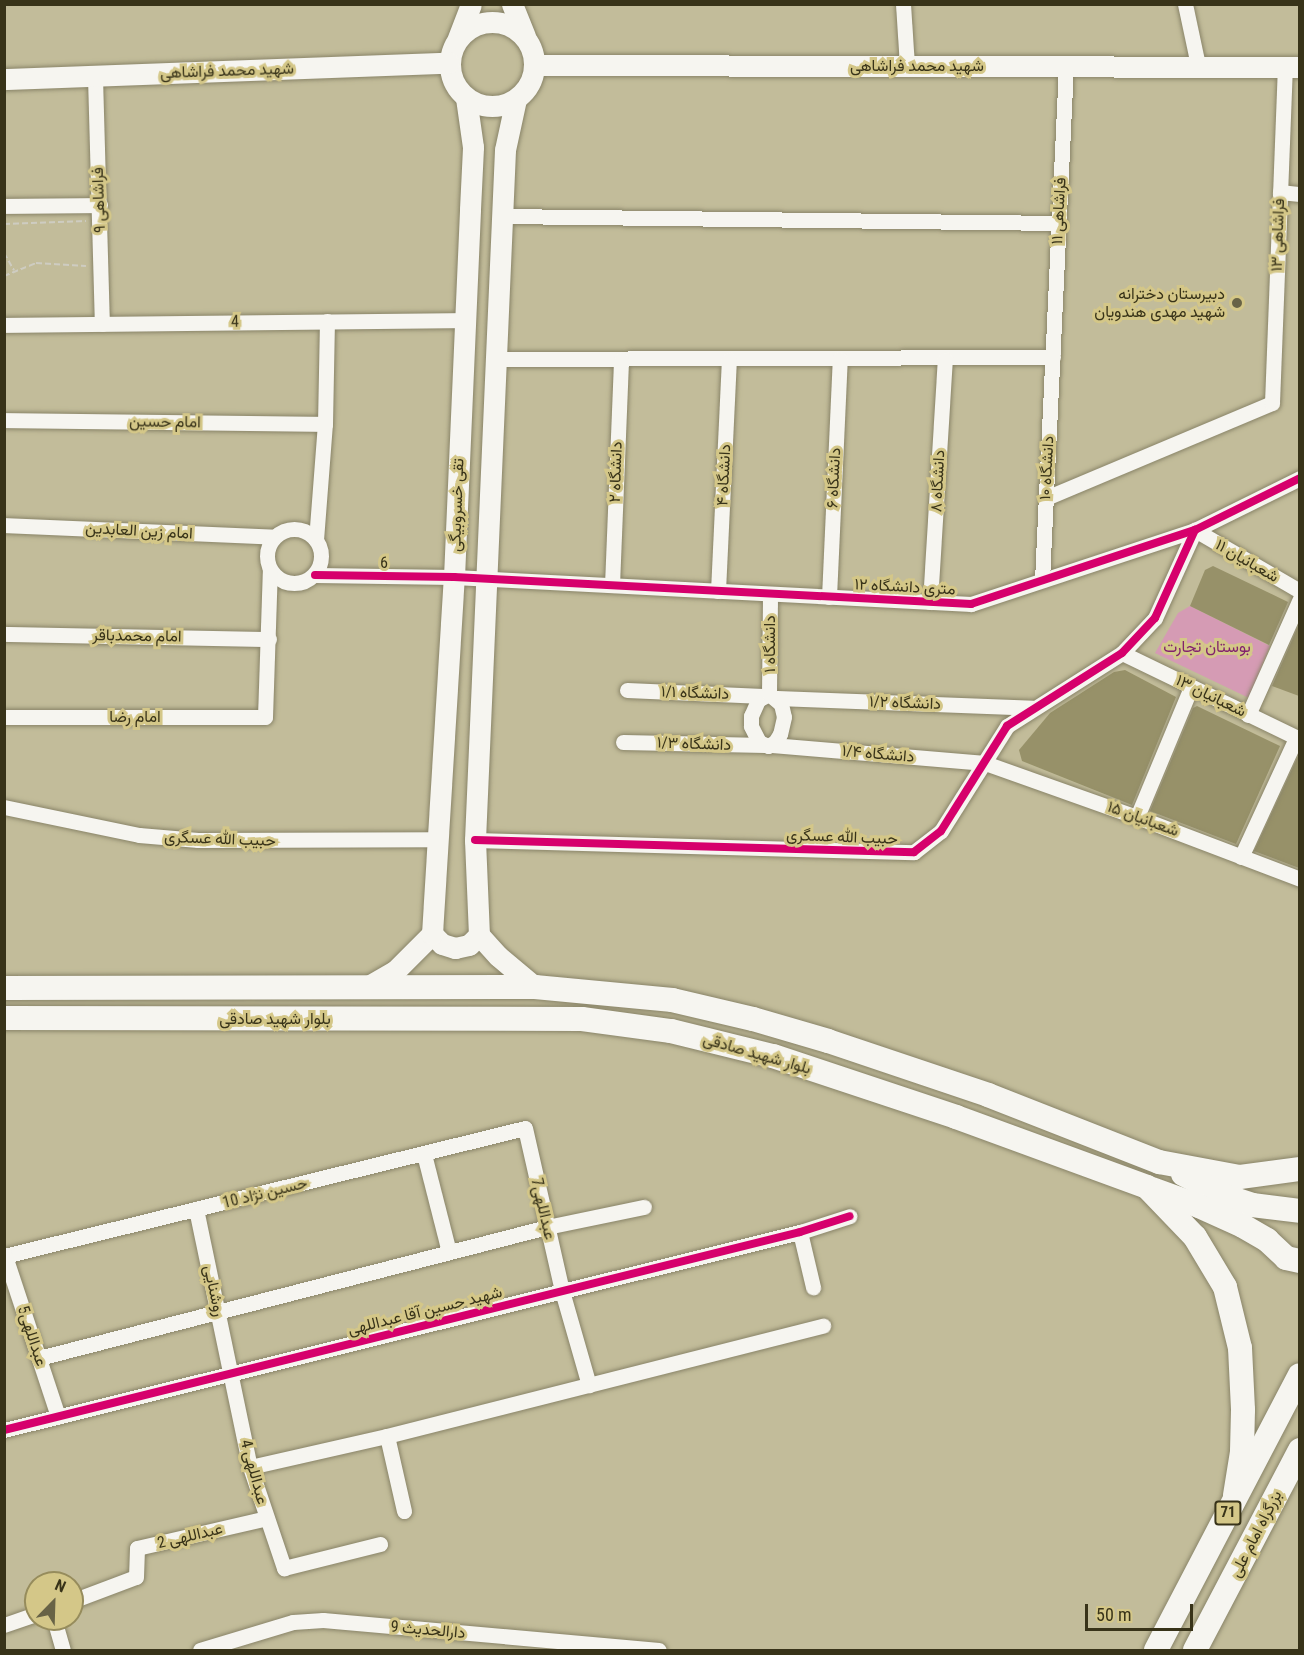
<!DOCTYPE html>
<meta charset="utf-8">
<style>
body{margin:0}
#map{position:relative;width:1304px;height:1655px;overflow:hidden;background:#c2bc9a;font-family:"Roboto Condensed",Vazirmatn,sans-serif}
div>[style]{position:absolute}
.green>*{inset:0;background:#d59bb4}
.building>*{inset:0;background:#979169}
.path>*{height:2px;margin-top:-1px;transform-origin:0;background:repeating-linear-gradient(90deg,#ceccc1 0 6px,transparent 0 9px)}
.roads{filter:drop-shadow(0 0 2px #898468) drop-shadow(0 0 2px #898468)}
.minor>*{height:15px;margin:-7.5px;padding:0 7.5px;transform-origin:7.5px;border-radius:7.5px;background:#f6f5f0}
.minor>.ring{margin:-7.5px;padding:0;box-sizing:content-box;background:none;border:15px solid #f6f5f0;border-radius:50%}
.secondary>*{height:21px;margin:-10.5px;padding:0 10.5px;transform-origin:10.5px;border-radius:10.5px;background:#f6f5f0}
.secondary>.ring{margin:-10.5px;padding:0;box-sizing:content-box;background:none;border:21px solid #f6f5f0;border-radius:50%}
.primary>*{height:24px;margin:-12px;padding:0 12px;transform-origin:12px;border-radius:12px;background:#f6f5f0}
.trunk>*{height:24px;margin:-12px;padding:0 12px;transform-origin:12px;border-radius:12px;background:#f6f5f0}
.cycleway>*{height:8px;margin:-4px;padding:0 4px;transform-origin:4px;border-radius:4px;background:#d6006c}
.dots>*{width:16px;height:16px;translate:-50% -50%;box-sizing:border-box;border:3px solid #d4c788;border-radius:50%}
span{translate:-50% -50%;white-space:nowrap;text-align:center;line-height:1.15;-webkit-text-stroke:6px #d4c788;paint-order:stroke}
.shield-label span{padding:2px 4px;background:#d4c788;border:2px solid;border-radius:4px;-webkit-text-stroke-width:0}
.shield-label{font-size:15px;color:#383319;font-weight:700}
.street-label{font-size:16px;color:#383319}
.poi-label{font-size:16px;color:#383319}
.right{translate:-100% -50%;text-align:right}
.park-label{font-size:16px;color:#82226d}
.frame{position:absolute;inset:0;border:6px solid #383319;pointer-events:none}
.north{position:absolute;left:24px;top:1571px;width:60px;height:60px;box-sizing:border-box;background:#d4c788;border:2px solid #968c5c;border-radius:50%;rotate:23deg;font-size:16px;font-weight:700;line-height:24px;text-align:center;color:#383319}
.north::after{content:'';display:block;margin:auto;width:21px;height:27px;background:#686346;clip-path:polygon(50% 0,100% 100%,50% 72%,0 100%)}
.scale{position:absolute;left:1085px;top:1604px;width:108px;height:27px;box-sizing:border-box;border:3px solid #383319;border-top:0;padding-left:8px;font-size:18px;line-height:21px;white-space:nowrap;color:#383319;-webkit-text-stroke:4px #d4c788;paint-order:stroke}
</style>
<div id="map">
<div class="green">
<i style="clip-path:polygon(1190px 606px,1270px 646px,1249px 698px,1155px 653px,1178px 613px)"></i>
</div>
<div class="building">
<i style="clip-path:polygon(1213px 566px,1288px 602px,1269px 645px,1190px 606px,1205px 570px)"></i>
<i style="clip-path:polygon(1299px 624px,1299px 696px,1272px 686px)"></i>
<i style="clip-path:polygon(1125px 670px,1176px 697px,1132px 805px,1022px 761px,1019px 750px,1050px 713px,1114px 672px)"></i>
<i style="clip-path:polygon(1197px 706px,1280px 746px,1236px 844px,1150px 811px,1193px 708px)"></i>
<i style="clip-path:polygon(1299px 754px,1299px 868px,1254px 851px)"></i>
</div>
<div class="path">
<i style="left:4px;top:224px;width:82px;rotate:-2.1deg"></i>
<i style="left:4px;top:253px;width:20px;rotate:60deg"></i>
<i style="left:4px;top:276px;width:35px;rotate:-22deg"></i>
<i style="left:36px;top:263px;width:50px;rotate:3.4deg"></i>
</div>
<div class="roads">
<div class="minor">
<i style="left:903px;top:4px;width:62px;rotate:86.3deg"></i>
<i style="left:1185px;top:4px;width:62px;rotate:78deg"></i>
<i style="left:95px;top:77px;width:247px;rotate:88.4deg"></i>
<i style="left:1280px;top:192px;width:20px;rotate:6deg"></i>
<i style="left:4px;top:206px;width:96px;rotate:-0.6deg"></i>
<i style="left:502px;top:216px;width:556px;rotate:0.72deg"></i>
<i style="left:4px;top:325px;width:461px;rotate:-0.6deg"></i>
<i style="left:495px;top:359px;width:558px;rotate:-0.21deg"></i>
<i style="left:4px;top:420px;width:321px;rotate:0.7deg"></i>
<i style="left:1046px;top:498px;width:245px;rotate:-22.8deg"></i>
<i style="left:1272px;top:403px;width:336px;rotate:-87.8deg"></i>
<i style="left:4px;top:525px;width:270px;rotate:2.5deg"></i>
<i class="ring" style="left:267px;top:529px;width:39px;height:39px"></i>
<i style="left:1195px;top:530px;width:121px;rotate:30.2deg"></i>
<i style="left:316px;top:540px;width:116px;rotate:-85.6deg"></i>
<i style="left:325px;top:424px;width:103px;rotate:-88.9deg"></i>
<i style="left:315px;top:575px;width:139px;rotate:0.8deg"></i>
<i style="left:454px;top:577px;width:518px;rotate:2.99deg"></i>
<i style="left:971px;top:604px;width:236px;rotate:-18.3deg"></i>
<i style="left:1195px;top:530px;width:117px;rotate:-26.3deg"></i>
<i style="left:1042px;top:580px;width:515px;rotate:-87.33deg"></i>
<i style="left:612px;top:585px;width:226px;rotate:-87.7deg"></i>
<i style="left:718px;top:591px;width:232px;rotate:-87.3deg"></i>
<i style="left:829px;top:597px;width:238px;rotate:-87.4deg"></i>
<i style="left:930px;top:602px;width:243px;rotate:-86.5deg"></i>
<i style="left:4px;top:634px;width:265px;rotate:1.1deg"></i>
<i style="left:1122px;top:653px;width:198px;rotate:25.8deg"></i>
<i style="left:627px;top:690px;width:136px;rotate:2.5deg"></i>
<i style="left:769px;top:694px;width:16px;rotate:40deg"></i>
<i style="left:781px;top:704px;width:13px;rotate:77deg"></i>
<i style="left:784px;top:717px;width:17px;rotate:103deg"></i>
<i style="left:780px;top:734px;width:9px;rotate:122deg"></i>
<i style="left:775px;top:742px;width:8px;rotate:150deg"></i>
<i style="left:768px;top:746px;width:10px;rotate:-156deg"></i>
<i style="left:759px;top:742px;width:18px;rotate:-117deg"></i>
<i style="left:751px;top:726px;width:10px;rotate:-90deg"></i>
<i style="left:751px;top:716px;width:17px;rotate:-66deg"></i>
<i style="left:758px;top:700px;width:13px;rotate:-29deg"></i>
<i style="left:769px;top:694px;width:100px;rotate:-89.4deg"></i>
<i style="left:777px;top:698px;width:256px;rotate:2.2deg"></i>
<i style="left:1248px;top:715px;width:127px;rotate:-65.9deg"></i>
<i style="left:4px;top:717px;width:261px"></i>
<i style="left:265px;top:717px;width:147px;rotate:-88.1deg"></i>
<i style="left:623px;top:742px;width:142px;rotate:1.2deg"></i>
<i style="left:772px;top:745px;width:214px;rotate:4.8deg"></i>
<i style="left:985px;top:763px;width:161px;rotate:19.6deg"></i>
<i style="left:1137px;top:817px;width:174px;rotate:20.8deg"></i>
<i style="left:4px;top:807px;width:138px;rotate:11.7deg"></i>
<i style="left:139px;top:835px;width:59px;rotate:4.8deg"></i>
<i style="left:198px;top:840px;width:240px;rotate:-0.2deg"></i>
<i style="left:1137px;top:817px;width:141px;rotate:-67.4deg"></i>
<i style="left:475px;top:840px;width:439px;rotate:1.6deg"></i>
<i style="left:914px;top:852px;width:34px;rotate:-38deg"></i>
<i style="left:941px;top:831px;width:124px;rotate:-57.8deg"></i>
<i style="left:1007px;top:726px;width:136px;rotate:-32.4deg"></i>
<i style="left:1122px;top:653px;width:48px;rotate:-46.7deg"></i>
<i style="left:1155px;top:618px;width:97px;rotate:-65.6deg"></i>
<i style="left:1241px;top:857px;width:131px;rotate:-65.2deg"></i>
<i style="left:424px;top:1154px;width:101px;rotate:75.7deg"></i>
<i style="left:196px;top:1209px;width:264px;rotate:78.2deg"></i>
<i style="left:250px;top:1467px;width:107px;rotate:71.4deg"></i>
<i style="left:284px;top:1568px;width:99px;rotate:-14deg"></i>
<i style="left:800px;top:1232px;width:57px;rotate:76.7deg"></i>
<i style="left:4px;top:1256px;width:536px;rotate:-13.8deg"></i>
<i style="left:525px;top:1128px;width:167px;rotate:77.2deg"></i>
<i style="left:562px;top:1291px;width:98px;rotate:74deg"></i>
<i style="left:5px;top:1256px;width:169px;rotate:71.7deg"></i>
<i style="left:39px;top:1358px;width:525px;rotate:-14.46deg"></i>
<i style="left:547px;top:1227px;width:99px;rotate:-11.7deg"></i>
<i style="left:4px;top:1430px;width:820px;rotate:-13.97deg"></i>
<i style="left:800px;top:1232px;width:52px;rotate:-17.7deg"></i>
<i style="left:387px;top:1436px;width:77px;rotate:77.2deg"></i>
<i style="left:250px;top:1467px;width:140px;rotate:-12.8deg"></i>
<i style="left:387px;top:1436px;width:450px;rotate:-14.2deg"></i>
<i style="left:72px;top:1601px;width:68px;rotate:-20.6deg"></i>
<i style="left:136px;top:1577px;width:29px;rotate:-88deg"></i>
<i style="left:137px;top:1548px;width:133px;rotate:-13deg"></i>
<i style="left:54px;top:1619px;width:32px;rotate:74deg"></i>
<i style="left:4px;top:1625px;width:34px;rotate:-19deg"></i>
<i style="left:200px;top:1650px;width:97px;rotate:-16.8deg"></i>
<i style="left:293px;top:1622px;width:30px;rotate:-4deg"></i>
<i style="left:323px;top:1620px;width:337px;rotate:5.1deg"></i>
</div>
<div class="secondary">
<i style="left:512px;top:4px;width:35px;rotate:68deg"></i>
<i class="ring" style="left:450px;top:22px;width:63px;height:63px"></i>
<i style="left:458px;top:38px;width:36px;rotate:-69deg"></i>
<i style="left:535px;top:65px;width:765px;rotate:0.15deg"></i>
<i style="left:4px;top:79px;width:445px;rotate:-2.1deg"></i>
<i style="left:516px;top:99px;width:52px;rotate:102.2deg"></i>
<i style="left:505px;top:150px;width:691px;rotate:92.49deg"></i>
<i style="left:475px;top:840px;width:95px;rotate:87.6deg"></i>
<i style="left:479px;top:935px;width:28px;rotate:48deg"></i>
<i style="left:498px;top:956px;width:48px;rotate:40deg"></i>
<i style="left:432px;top:934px;width:14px;rotate:45deg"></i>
<i style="left:442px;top:944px;width:14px;rotate:17deg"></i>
<i style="left:455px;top:948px;width:14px;rotate:-12deg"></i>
<i style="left:469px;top:945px;width:14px;rotate:-45deg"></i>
<i style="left:365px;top:988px;width:34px;rotate:-30deg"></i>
<i style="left:395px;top:971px;width:52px;rotate:-45deg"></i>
<i style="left:432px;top:934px;width:358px;rotate:-86.5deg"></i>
<i style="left:454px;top:577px;width:368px;rotate:-87.5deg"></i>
<i style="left:470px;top:209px;width:62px;rotate:-87.2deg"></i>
<i style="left:473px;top:147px;width:49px;rotate:-98.1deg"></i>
</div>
<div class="primary">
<i style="left:4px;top:988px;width:531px;rotate:-0.11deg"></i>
<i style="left:535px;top:987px;width:138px;rotate:5.4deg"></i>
<i style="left:672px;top:1000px;width:83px;rotate:13.2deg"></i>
<i style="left:753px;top:1019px;width:78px;rotate:16.3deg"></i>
<i style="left:828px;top:1041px;width:169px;rotate:18.6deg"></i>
<i style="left:988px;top:1095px;width:184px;rotate:21.4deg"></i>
<i style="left:1159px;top:1162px;width:82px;rotate:10.5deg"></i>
<i style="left:1240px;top:1177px;width:61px;rotate:-7.6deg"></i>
<i style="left:4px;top:1018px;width:578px;rotate:0.1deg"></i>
<i style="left:582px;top:1019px;width:90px;rotate:7.7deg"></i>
<i style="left:671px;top:1031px;width:105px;rotate:13.8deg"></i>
<i style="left:773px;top:1056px;width:193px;rotate:18.4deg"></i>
<i style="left:956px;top:1117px;width:203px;rotate:20.1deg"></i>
<i style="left:1147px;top:1187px;width:69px;rotate:46.2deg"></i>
<i style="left:1195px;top:1237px;width:58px;rotate:59deg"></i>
<i style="left:1225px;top:1287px;width:63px;rotate:76.2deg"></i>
<i style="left:1240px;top:1348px;width:62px;rotate:87.2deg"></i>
<i style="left:1243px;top:1410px;width:42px;rotate:91.4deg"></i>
<i style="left:1242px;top:1452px;width:44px;rotate:99.2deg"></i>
<i style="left:1183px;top:1174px;width:51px;rotate:27.1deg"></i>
<i style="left:1228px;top:1197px;width:25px;rotate:18deg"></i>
<i style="left:1252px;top:1205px;width:48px;rotate:7.1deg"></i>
<i style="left:1152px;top:1189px;width:50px;rotate:19.9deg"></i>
<i style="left:1199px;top:1206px;width:48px;rotate:24.4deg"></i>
<i style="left:1243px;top:1226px;width:28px;rotate:30deg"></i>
<i style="left:1267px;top:1240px;width:26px;rotate:43deg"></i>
<i style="left:1286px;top:1258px;width:14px;rotate:12deg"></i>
</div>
<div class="trunk">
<i style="left:1156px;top:1650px;width:310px;rotate:-62.4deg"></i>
<i style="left:1195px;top:1650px;width:226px;rotate:-62.3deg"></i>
</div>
</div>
<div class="cycleway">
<i style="left:315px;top:575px;width:139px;rotate:0.8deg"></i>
<i style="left:454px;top:577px;width:518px;rotate:2.99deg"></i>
<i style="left:971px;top:604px;width:236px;rotate:-18.3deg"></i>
<i style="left:1195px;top:530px;width:117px;rotate:-26.3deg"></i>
<i style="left:475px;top:840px;width:439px;rotate:1.6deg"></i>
<i style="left:914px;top:852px;width:34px;rotate:-38deg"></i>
<i style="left:941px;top:831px;width:124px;rotate:-57.8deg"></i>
<i style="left:1007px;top:726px;width:136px;rotate:-32.4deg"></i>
<i style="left:1122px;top:653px;width:48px;rotate:-46.7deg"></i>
<i style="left:1155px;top:618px;width:97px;rotate:-65.6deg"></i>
<i style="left:4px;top:1430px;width:820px;rotate:-13.97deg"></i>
<i style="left:800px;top:1232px;width:52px;rotate:-17.7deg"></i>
</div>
<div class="dots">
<i style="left:1237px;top:303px;background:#686346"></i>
</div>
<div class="shield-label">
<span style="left:1228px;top:1513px">71</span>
</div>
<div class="street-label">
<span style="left:917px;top:66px">شهید محمد فراشاهی</span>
<span style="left:227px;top:71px;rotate:-2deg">شهید محمد فراشاهی</span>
<span style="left:99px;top:200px;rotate:-92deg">فراشاهی ۹</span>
<span style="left:1059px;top:211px;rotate:-87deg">فراشاهی ۱۱</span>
<span style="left:1278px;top:235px;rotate:-88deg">فراشاهی ۱۳</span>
<span style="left:235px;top:322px;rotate:-1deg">4</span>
<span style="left:165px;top:422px;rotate:1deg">امام حسین</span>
<span style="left:1047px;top:468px;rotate:-87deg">دانشگاه ۱۰</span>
<span style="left:616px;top:472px;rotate:-88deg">دانشگاه ۲</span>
<span style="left:724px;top:475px;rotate:-87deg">دانشگاه ۴</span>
<span style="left:834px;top:478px;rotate:-87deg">دانشگاه ۶</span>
<span style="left:938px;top:481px;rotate:-87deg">دانشگاه ۸</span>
<span style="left:457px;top:505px;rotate:-88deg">تقی خسروبیگی</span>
<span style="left:139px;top:531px;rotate:3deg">امام زین العابدین</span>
<span style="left:1247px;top:561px;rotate:30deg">شعبانیان ۱۱</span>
<span style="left:384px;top:563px;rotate:1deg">6</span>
<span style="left:905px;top:587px;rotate:3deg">۱۲ متری دانشگاه</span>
<span style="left:137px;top:636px;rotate:1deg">امام محمدباقر</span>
<span style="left:770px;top:644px;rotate:-90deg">دانشگاه ۱</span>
<span style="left:695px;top:693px;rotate:2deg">دانشگاه ۱/۱</span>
<span style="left:1211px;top:696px;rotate:26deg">شعبانیان ۱۳</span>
<span style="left:905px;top:703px;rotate:2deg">دانشگاه ۱/۲</span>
<span style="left:135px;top:717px">امام رضا</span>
<span style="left:694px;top:744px;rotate:2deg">دانشگاه ۱/۳</span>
<span style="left:878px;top:754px;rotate:5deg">دانشگاه ۱/۴</span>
<span style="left:1143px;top:819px;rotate:20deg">شعبانیان ۱۵</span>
<span style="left:842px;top:837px;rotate:2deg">حبیب الله عسگری</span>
<span style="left:220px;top:839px;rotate:2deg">حبیب الله عسگری</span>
<span style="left:275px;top:1019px">بلوار شهید صادقی</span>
<span style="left:757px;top:1054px;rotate:16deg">بلوار شهید صادقی</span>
<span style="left:265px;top:1193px;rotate:-14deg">حسین نژاد 10</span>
<span style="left:543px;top:1209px;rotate:77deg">عبداللهی7</span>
<span style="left:214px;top:1291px;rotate:78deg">روشنایی</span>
<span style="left:425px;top:1311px;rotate:-14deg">شهید حسین آقا عبداللهی</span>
<span style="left:32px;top:1336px;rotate:72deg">عبداللهی5</span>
<span style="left:254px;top:1472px;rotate:75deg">عبداللهی 4</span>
<span style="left:1256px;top:1534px;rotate:-63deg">بزرگراه امام علی</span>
<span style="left:190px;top:1536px;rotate:-13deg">عبداللهی 2</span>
<span style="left:428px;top:1630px;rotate:5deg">دارالحدیث 9</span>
</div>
<div class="poi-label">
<span class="right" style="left:1225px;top:303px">دبیرستان دخترانه<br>شهید مهدی هندویان</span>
</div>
<div class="park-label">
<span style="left:1207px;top:647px">بوستان تجارت</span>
</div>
<div class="frame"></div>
<div class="north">N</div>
<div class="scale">50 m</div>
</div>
